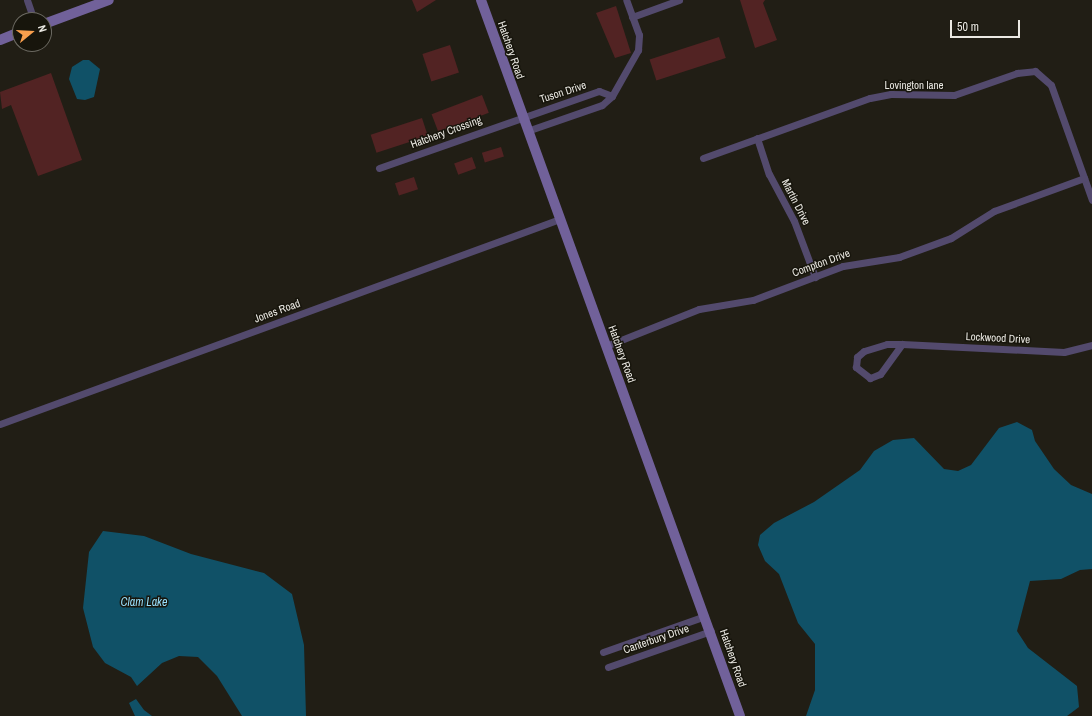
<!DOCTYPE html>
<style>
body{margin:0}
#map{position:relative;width:1092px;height:716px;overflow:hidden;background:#211e15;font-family:"Archivo Narrow",sans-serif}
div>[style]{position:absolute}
.water>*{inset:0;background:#105167}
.building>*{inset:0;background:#522323;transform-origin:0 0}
.street>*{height:7px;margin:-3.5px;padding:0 3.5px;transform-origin:3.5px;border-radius:3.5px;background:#534a6d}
.secondary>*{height:10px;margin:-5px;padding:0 5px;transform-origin:5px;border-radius:5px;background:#71619a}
span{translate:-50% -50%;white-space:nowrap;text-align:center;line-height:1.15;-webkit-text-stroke:3px #17150c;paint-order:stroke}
.street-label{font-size:11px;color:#ebe9e3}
.water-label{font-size:12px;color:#98dffc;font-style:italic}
.north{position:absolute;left:12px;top:12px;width:40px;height:40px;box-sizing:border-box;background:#17150c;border:1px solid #6c6a62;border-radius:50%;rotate:72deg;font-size:11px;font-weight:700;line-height:16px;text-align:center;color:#ebe9e3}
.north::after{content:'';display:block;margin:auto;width:14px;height:18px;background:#f99f4d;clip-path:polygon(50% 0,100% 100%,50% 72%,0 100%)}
.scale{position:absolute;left:950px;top:20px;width:70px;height:18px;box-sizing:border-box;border:2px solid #ebe9e3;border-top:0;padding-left:5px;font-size:12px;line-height:14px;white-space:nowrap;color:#ebe9e3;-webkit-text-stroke:3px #17150c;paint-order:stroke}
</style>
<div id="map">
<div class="water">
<i style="clip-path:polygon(83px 60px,89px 60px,100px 69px,94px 97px,85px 100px,77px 99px,69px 79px,72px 67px)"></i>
<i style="clip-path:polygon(1017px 422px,1032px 430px,1035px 441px,1054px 469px,1071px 485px,1092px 494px,1092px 569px,1080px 570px,1061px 579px,1030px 581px,1017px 631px,1028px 648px,1077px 686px,1079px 707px,1067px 716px,806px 716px,815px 690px,815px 644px,798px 623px,779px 574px,765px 561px,758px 545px,760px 535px,774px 523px,814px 502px,860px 470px,874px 451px,893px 440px,914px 438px,944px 469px,958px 471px,971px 465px,999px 428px)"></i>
<i style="clip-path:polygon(103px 531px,144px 536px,191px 554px,264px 573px,292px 594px,304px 645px,306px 716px,242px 716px,217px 676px,198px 657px,179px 656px,162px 663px,137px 686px,131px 677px,105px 663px,93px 647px,83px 608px,89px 552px)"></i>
<i style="clip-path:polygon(136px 699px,144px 710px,152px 716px,135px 716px,129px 703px)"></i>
</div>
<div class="building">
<i style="clip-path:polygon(412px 0,436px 0,417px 12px)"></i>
<i style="clip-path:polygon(740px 0,765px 0,763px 3px,777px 40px,755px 48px)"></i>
<i style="clip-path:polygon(616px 6px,631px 53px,615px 58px,596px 13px)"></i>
<i style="left:719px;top:37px;width:22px;height:73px;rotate:72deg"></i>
<i style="left:450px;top:45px;width:29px;height:29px;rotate:72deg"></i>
<i style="clip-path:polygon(51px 73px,82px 160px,38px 176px,11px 105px,2px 109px,0 92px)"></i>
<i style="left:482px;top:95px;width:19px;height:54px;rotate:69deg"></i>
<i style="left:422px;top:118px;width:19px;height:54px;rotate:72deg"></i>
<i style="left:501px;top:147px;width:10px;height:20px;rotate:73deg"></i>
<i style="left:472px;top:157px;width:12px;height:19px;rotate:70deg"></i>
<i style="left:414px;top:177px;width:13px;height:20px;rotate:72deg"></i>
</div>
<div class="street">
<i style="left:27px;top:0;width:21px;rotate:71deg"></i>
<i style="left:632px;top:17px;width:50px;rotate:-19.9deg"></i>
<i style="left:527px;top:131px;width:79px;rotate:-19.1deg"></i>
<i style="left:602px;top:105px;width:13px;rotate:-42deg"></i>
<i style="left:612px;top:96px;width:53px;rotate:-60.5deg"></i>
<i style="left:638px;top:50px;width:15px;rotate:-86deg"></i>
<i style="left:639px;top:35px;width:37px;rotate:-110deg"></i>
<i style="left:757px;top:138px;width:38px;rotate:72deg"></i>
<i style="left:769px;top:174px;width:53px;rotate:62deg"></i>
<i style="left:794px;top:221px;width:60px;rotate:69.4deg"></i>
<i style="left:703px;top:158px;width:177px;rotate:-19.8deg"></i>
<i style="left:870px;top:98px;width:21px;rotate:-11deg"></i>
<i style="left:891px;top:94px;width:63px;rotate:0.9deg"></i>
<i style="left:954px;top:95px;width:67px;rotate:-19.2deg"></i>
<i style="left:1017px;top:73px;width:18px;rotate:-6deg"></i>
<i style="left:1035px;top:71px;width:21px;rotate:41deg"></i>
<i style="left:1051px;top:85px;width:122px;rotate:70.4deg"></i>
<i style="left:379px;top:168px;width:233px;rotate:-19.3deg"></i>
<i style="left:599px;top:91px;width:14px;rotate:21deg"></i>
<i style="left:902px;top:344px;width:37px;rotate:126deg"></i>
<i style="left:880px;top:374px;width:11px;rotate:158deg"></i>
<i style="left:870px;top:378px;width:18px;rotate:-142deg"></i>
<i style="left:856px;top:367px;width:10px;rotate:-84deg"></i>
<i style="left:857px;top:357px;width:9px;rotate:-41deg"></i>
<i style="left:864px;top:351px;width:24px;rotate:-17deg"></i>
<i style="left:887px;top:344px;width:15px"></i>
<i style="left:902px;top:344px;width:162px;rotate:2.8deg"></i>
<i style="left:1064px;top:352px;width:29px;rotate:-14deg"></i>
<i style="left:606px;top:346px;width:100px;rotate:-21.7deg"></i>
<i style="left:699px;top:309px;width:55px;rotate:-9.5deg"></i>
<i style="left:753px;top:300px;width:96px;rotate:-20.7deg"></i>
<i style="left:843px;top:266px;width:57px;rotate:-9.1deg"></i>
<i style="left:899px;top:257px;width:55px;rotate:-20.1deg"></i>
<i style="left:951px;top:238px;width:51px;rotate:-32.1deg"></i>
<i style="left:994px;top:211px;width:96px;rotate:-20.1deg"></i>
<i style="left:0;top:424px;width:596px;rotate:-20.11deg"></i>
<i style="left:603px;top:652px;width:108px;rotate:-19.4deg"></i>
<i style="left:608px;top:667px;width:109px;rotate:-19.3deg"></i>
</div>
<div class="secondary">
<i style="left:481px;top:0;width:761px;rotate:70.11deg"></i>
<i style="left:44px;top:24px;width:69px;rotate:-20.3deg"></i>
<i style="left:0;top:40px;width:22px;rotate:-22deg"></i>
</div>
<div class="street-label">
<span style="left:511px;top:50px;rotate:71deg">Hatchery Road</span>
<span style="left:914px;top:85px">Lovington lane</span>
<span style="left:563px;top:92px;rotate:-18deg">Tuson Drive</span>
<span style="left:446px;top:132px;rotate:-20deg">Hatchery Crossing</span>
<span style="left:796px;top:202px;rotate:63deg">Martin Drive</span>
<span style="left:821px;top:263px;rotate:-20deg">Compton Drive</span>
<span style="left:277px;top:311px;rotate:-20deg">Jones Road</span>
<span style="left:998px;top:338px;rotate:3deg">Lockwood Drive</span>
<span style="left:622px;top:354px;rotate:70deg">Hatchery Road</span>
<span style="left:656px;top:639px;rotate:-19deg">Canterbury Drive</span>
<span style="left:733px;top:658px;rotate:71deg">Hatchery Road</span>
</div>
<div class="water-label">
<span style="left:144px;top:603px">Clam Lake</span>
</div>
<div class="north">N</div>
<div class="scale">50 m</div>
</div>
